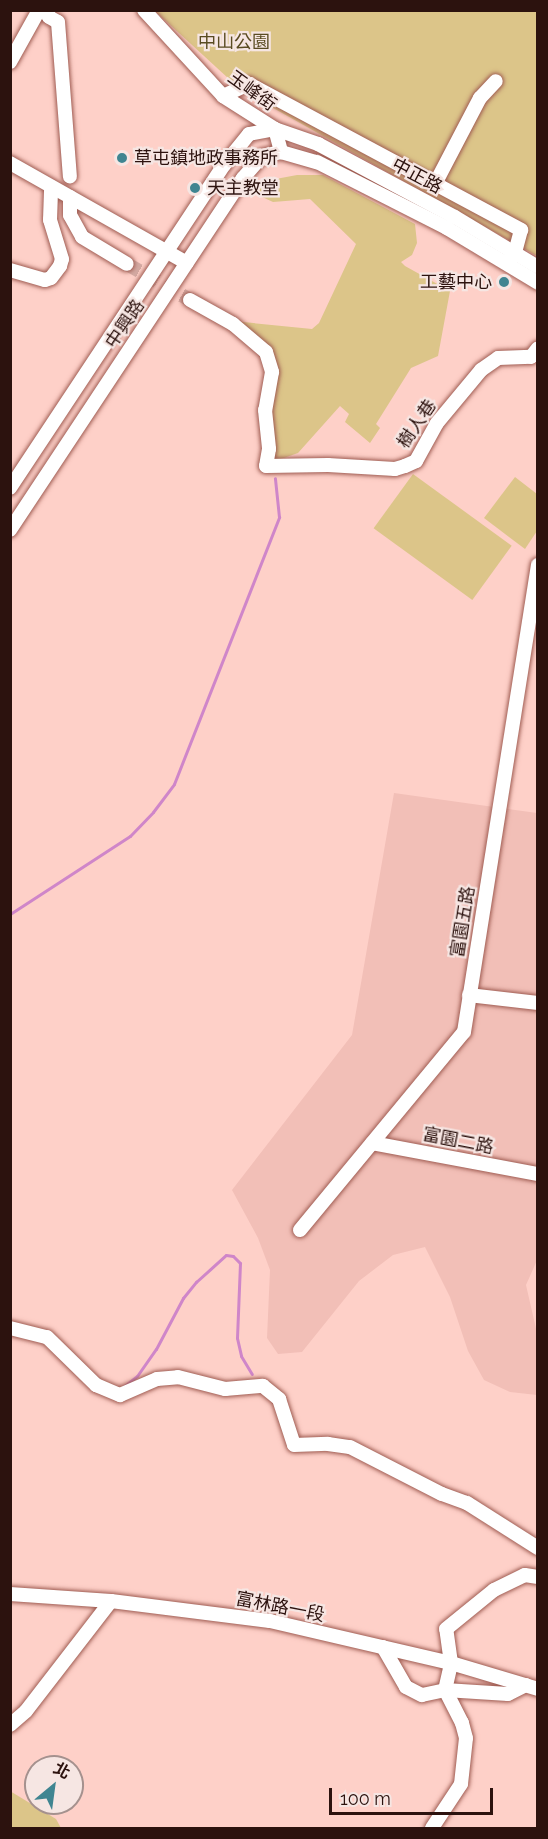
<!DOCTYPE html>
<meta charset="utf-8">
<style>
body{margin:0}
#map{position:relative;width:548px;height:1839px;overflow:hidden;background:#fed0c8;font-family:Raleway,"Noto Sans TC",sans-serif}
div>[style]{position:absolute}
.built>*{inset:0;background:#f2bfb7}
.green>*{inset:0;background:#dcc589;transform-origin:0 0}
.stream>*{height:3px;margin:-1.5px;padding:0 1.5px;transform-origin:1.5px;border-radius:1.5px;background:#cf86c9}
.minor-tunnel>*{height:14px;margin-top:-7px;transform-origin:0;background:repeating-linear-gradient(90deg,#d4aaa3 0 14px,transparent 0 21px)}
.roads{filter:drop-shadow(0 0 2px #9f5c52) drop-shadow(0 0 2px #9f5c52)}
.minor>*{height:14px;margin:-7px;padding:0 7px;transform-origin:7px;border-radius:7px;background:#fff}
.dots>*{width:16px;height:16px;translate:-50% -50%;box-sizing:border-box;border:3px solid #f6e6e3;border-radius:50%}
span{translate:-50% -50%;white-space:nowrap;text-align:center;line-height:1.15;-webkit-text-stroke:4.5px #f6e6e3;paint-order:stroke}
.park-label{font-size:18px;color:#5a4b22}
.street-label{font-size:18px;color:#2c120e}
.poi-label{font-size:18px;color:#2c120e}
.left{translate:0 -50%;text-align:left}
.right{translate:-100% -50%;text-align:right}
.frame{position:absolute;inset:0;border:12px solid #2c120e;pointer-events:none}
.north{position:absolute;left:24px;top:1755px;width:60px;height:60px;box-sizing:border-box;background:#f6e6e3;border:2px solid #a5918e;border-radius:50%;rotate:29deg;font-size:16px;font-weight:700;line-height:24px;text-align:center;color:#2c120e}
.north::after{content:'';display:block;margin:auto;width:21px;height:27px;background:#3f8591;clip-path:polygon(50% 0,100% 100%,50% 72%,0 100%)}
.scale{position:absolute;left:329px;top:1788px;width:164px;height:27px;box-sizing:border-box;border:3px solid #2c120e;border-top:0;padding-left:8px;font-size:18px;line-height:21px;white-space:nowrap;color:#2c120e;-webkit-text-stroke:4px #f6e6e3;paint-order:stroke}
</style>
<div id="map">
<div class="built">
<i style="clip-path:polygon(394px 793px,537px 813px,538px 1258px,526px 1285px,537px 1333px,537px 1395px,510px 1392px,484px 1380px,468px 1351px,450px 1297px,425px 1247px,393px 1255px,359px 1281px,302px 1352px,278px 1354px,267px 1338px,270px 1270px,258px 1238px,232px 1190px,352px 1035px)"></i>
</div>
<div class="green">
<i style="clip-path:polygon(155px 11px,537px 11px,537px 256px,241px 90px)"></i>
<i style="clip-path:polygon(297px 175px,323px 175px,415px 224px,417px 243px,412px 255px,401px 262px,405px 266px,450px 291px,438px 356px,411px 368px,376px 424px,380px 428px,370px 443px,345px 422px,349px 414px,340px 406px,298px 453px,278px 460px,270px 458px,268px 358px,233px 321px,312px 329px,319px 323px,356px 244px,310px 199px,273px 202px,251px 192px,265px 181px)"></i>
<i style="left:413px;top:474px;width:122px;height:67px;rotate:36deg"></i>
<i style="clip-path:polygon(515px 477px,537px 494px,537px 531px,525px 549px,484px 518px)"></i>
<i style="clip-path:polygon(10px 1791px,56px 1819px,61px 1828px,11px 1828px)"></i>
</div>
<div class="stream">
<i style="left:10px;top:914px;width:143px;rotate:-33deg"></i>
<i style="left:130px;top:836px;width:33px;rotate:-46deg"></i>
<i style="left:153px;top:812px;width:35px;rotate:-53deg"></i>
<i style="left:174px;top:784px;width:287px;rotate:-68.5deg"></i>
<i style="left:279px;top:517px;width:39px;rotate:-96deg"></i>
<i style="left:122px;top:1388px;width:19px;rotate:-39deg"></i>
<i style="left:137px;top:1376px;width:33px;rotate:-55deg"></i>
<i style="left:156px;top:1349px;width:58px;rotate:-62.1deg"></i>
<i style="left:183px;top:1298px;width:21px;rotate:-51deg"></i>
<i style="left:196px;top:1282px;width:40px;rotate:-42deg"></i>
<i style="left:226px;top:1255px;width:7px;rotate:8deg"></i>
<i style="left:233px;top:1256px;width:10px;rotate:45deg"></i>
<i style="left:240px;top:1263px;width:75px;rotate:92.3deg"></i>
<i style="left:237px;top:1338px;width:18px;rotate:77deg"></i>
<i style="left:241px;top:1356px;width:21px;rotate:59deg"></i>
</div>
<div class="minor-tunnel">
<i style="left:127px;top:264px;width:73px;rotate:29.7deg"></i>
</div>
<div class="roads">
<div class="minor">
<i style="left:47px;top:10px;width:7px;rotate:74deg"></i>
<i style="left:49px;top:17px;width:10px;rotate:29deg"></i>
<i style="left:58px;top:22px;width:155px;rotate:85.6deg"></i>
<i style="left:144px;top:10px;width:117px;rotate:47.4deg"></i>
<i style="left:223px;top:96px;width:62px;rotate:32.4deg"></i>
<i style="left:275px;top:129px;width:24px;rotate:75deg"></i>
<i style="left:10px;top:62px;width:60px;rotate:-60.9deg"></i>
<i style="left:223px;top:96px;width:29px;rotate:-25deg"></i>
<i style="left:249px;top:84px;width:309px;rotate:28.2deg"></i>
<i style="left:521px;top:230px;width:24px;rotate:105deg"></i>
<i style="left:515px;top:253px;width:8px;rotate:130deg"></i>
<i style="left:10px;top:163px;width:203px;rotate:29.5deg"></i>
<i style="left:435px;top:184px;width:97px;rotate:-62.4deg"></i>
<i style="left:480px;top:98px;width:23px;rotate:-47deg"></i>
<i style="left:70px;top:197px;width:18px;rotate:90deg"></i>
<i style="left:70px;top:215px;width:25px;rotate:61deg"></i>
<i style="left:82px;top:237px;width:52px;rotate:31deg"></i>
<i style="left:10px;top:270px;width:36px;rotate:16deg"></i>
<i style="left:45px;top:280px;width:6px;rotate:-18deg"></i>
<i style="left:51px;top:278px;width:15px;rotate:-53deg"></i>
<i style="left:60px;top:266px;width:7px;rotate:-74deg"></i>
<i style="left:62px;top:259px;width:41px;rotate:-107.1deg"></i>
<i style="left:50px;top:220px;width:33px;rotate:-88deg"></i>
<i style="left:190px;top:300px;width:49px;rotate:29.2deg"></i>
<i style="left:233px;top:324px;width:43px;rotate:40.3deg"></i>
<i style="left:266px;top:352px;width:21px;rotate:73deg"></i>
<i style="left:272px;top:372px;width:39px;rotate:100deg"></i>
<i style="left:265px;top:410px;width:39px;rotate:84deg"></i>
<i style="left:269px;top:449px;width:17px;rotate:100deg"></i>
<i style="left:266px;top:466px;width:62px;rotate:-0.9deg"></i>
<i style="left:328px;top:465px;width:67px;rotate:3.4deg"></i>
<i style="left:395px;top:469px;width:10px;rotate:-17deg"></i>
<i style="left:405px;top:466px;width:12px;rotate:-24deg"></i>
<i style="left:416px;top:461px;width:43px;rotate:-61.1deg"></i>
<i style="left:437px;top:423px;width:69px;rotate:-50.3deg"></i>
<i style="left:481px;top:370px;width:21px;rotate:-35deg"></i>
<i style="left:498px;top:358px;width:33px;rotate:-2deg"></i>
<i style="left:531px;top:357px;width:11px;rotate:-52deg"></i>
<i style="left:10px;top:488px;width:387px;rotate:-56.5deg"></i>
<i style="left:224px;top:165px;width:40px;rotate:-51deg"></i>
<i style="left:249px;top:134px;width:26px;rotate:-11deg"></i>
<i style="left:275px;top:129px;width:46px;rotate:19.2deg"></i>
<i style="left:318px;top:144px;width:155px;rotate:28.1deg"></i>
<i style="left:455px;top:217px;width:97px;rotate:31.1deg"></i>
<i style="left:10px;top:530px;width:422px;rotate:-56.5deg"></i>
<i style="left:243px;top:178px;width:29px;rotate:-49deg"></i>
<i style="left:262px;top:156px;width:19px;rotate:-12deg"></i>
<i style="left:281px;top:152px;width:37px;rotate:16deg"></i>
<i style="left:317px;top:162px;width:146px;rotate:26.9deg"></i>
<i style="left:447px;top:228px;width:106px;rotate:31.1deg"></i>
<i style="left:469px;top:995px;width:69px;rotate:6.6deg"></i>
<i style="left:372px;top:1143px;width:169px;rotate:10.6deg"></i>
<i style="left:300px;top:1230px;width:257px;rotate:-50.4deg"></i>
<i style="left:464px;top:1032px;width:473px;rotate:-81deg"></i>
<i style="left:10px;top:1328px;width:38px;rotate:14deg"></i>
<i style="left:47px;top:1337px;width:69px;rotate:44.4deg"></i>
<i style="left:96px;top:1385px;width:26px;rotate:23deg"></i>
<i style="left:120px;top:1395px;width:40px;rotate:-23.4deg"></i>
<i style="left:157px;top:1379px;width:21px;rotate:-5deg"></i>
<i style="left:178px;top:1377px;width:49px;rotate:14.3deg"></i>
<i style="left:225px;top:1389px;width:38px;rotate:-5deg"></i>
<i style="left:263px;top:1386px;width:21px;rotate:39deg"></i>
<i style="left:279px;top:1399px;width:48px;rotate:71.9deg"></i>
<i style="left:294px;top:1445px;width:34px;rotate:-2deg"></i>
<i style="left:328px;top:1444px;width:22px;rotate:8deg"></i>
<i style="left:350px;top:1447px;width:103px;rotate:27.1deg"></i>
<i style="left:442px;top:1494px;width:27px;rotate:20deg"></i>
<i style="left:467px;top:1503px;width:84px;rotate:32.4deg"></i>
<i style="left:10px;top:1594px;width:101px;rotate:4deg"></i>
<i style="left:111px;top:1601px;width:160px;rotate:7.2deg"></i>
<i style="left:270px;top:1621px;width:186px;rotate:13.1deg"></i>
<i style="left:451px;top:1663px;width:91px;rotate:16.6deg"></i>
<i style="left:383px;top:1647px;width:46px;rotate:60.1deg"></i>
<i style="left:406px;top:1687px;width:18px;rotate:27deg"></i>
<i style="left:422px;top:1695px;width:24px;rotate:-12deg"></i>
<i style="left:445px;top:1690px;width:63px;rotate:3.6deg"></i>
<i style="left:508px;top:1694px;width:20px;rotate:-27deg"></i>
<i style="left:10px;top:1725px;width:21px;rotate:-41deg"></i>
<i style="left:26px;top:1711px;width:139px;rotate:-52.3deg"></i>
<i style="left:432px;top:1828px;width:53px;rotate:-56.6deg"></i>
<i style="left:461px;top:1784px;width:46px;rotate:-83.8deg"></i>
<i style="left:466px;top:1738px;width:16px;rotate:-105deg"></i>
<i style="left:462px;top:1723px;width:37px;rotate:-117deg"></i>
<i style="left:445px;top:1690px;width:28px;rotate:-77deg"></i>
<i style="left:451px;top:1663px;width:34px;rotate:-98deg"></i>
<i style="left:446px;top:1629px;width:62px;rotate:-39.1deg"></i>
<i style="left:494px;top:1590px;width:34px;rotate:-26deg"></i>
<i style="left:525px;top:1575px;width:13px;rotate:9deg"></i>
</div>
</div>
<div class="dots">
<i style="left:122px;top:158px;background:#3f8591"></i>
<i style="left:195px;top:188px;background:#3f8591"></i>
<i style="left:504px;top:282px;background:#3f8591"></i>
</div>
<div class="park-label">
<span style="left:234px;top:42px">中山公園</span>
</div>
<div class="street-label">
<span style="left:252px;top:91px;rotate:36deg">玉峰街</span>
<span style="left:417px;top:176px;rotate:28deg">中正路</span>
<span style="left:125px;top:324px;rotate:-56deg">中興路</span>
<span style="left:417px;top:424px;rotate:-56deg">樹人巷</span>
<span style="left:463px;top:922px;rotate:-81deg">富園五路</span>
<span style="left:458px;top:1141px;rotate:11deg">富園二路</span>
<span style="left:280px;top:1607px;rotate:11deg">富林路一段</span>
</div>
<div class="poi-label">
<span class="left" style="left:134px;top:158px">草屯鎮地政事務所</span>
<span class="left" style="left:207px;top:188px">天主教堂</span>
<span class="right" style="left:492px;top:282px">工藝中心</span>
</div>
<div class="frame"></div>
<div class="north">北</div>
<div class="scale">100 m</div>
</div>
